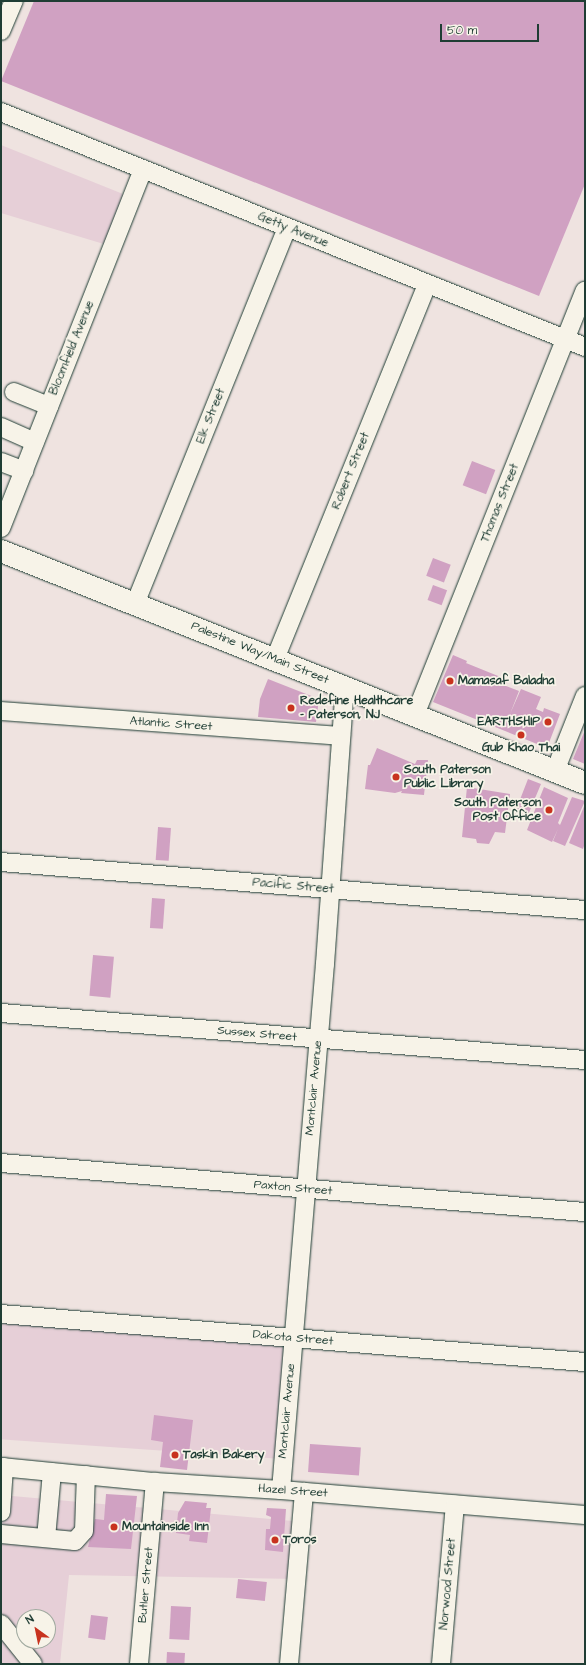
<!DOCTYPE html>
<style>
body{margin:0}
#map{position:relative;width:586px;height:1665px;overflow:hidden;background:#efe3e0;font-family:"Architects Daughter",sans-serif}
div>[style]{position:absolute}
.built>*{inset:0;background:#e6cfd7;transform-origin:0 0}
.building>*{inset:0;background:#d0a1c2;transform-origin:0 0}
.roads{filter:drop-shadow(0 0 1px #1f3d34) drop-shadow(0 0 1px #1f3d34)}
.minor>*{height:18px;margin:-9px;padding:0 9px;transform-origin:9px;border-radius:9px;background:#f7f3e8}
.major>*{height:22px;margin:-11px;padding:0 11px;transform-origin:11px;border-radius:11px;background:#f7f3e8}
.dots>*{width:11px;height:11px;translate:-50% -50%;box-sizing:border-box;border:2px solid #f7f3e8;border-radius:50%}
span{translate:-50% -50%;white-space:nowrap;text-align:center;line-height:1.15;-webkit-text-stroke:3.5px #f7f3e8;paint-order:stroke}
.street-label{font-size:12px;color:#1f3d34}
.poi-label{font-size:12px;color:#1f3d34;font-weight:700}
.left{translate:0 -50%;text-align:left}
.right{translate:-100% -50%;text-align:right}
.frame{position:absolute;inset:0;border:2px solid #1f3d34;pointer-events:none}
.north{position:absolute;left:16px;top:1609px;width:40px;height:40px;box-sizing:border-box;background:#f7f3e8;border:1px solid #a1aaa0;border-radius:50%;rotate:327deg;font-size:11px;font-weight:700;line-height:16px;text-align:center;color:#1f3d34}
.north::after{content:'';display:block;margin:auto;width:14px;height:18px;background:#c8321e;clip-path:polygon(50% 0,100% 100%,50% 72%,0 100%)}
.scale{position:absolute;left:440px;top:24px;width:99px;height:18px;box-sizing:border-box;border:2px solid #1f3d34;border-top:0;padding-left:5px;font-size:12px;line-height:14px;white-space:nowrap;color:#1f3d34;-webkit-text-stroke:3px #f7f3e8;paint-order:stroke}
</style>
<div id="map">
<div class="built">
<i style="clip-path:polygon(1px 145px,138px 200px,117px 248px,1px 213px)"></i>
<i style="left:1px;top:1318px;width:300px;height:121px;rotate:4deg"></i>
<i style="clip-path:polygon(evenodd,1px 1495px,304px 1522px,300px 1579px,69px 1575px,60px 1664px,1px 1664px,1px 1495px,24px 1617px,48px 1617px,48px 1641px,24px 1641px,24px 1617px)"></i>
</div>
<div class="building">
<i style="clip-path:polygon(34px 1px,585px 2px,585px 184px,539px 296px,1px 81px)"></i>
<i style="left:472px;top:461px;width:25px;height:26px;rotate:21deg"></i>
<i style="left:433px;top:558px;width:19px;height:19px;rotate:21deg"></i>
<i style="left:433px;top:585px;width:15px;height:16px;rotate:20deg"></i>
<i style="clip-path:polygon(453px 655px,467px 661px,464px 668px,466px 663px,508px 680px,506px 686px,519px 691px,510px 714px,521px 689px,541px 697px,536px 709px,543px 712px,544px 708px,560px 714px,547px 748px,433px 702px)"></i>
<i style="clip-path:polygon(268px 679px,319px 699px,316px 722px,258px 717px,260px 699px)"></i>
<i style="clip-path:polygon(585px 730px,585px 764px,573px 759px)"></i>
<i style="clip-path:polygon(377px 748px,415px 764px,417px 760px,428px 760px,424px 795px,401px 793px,402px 791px,395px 793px,365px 789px,368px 765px,370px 765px)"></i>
<i style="clip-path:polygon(528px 779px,541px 784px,528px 815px,524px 813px,520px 817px,514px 815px)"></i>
<i style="clip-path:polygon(467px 787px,510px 794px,505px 833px,495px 832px,489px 844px,477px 843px,476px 839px,462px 837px)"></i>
<i style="clip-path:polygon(544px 787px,568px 798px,558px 823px,560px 825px,572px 797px,585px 801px,565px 846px,553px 841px,558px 829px,552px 842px,527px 830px)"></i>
<i style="clip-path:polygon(585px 804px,585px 843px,583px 849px,569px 843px)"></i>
<i style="left:158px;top:827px;width:13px;height:33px;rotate:4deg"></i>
<i style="left:152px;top:898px;width:13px;height:30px;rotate:4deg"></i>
<i style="left:93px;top:955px;width:21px;height:41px;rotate:5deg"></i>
<i style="clip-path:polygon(154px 1415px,193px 1420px,187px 1470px,160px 1467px,163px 1442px,151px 1440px)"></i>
<i style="left:310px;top:1444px;width:51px;height:28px;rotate:4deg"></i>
<i style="clip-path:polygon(106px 1494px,137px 1496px,131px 1549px,88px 1547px,95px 1519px,104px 1520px)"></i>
<i style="clip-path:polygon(185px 1501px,207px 1503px,206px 1508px,211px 1508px,207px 1543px,189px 1541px,190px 1535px,176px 1533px,178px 1513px)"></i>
<i style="clip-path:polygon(267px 1508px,286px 1509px,283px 1552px,265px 1550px,266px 1529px,270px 1529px,271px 1517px,266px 1515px)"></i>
<i style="left:238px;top:1579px;width:29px;height:19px;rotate:6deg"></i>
<i style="left:171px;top:1606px;width:20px;height:33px;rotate:3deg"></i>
<i style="left:91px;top:1615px;width:17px;height:23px;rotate:7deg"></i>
<i style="left:167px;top:1652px;width:18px;height:12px;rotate:3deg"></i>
</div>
<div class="roads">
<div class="minor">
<i style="left:1px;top:31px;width:33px;rotate:-67deg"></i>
<i style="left:1px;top:112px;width:630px;rotate:21.92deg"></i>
<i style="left:14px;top:392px;width:38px;rotate:22deg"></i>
<i style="left:1px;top:427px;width:37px;rotate:24deg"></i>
<i style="left:1px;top:462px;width:25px;rotate:21deg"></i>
<i style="left:1px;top:528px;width:386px;rotate:-68.4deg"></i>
<i style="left:135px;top:604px;width:406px;rotate:-68deg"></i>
<i style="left:275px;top:659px;width:405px;rotate:-67.9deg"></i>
<i style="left:1px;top:711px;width:341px;rotate:4.2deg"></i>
<i style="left:415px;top:715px;width:457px;rotate:-68.2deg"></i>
<i style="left:555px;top:771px;width:81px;rotate:-68.2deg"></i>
<i style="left:1px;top:862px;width:586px;rotate:4.7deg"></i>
<i style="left:1px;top:1013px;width:586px;rotate:4.6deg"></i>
<i style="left:1px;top:1163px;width:586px;rotate:4.8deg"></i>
<i style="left:1px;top:1314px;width:586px;rotate:4.7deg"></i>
<i style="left:1px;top:1467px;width:155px;rotate:5.6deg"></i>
<i style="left:155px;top:1482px;width:126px;rotate:3.6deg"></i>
<i style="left:281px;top:1490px;width:305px;rotate:4.7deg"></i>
<i style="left:281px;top:1490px;width:528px;rotate:-85.22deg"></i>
<i style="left:325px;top:964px;width:278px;rotate:-85.9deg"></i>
<i style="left:1px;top:1512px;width:45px;rotate:-86.2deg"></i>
<i style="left:1px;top:1534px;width:74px;rotate:5.4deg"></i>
<i style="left:75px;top:1541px;width:13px;rotate:-48deg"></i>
<i style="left:84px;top:1531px;width:56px;rotate:-88deg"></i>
<i style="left:46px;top:1538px;width:66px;rotate:-84.8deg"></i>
<i style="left:1px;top:1624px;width:51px;rotate:51.3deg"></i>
<i style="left:139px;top:1664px;width:183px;rotate:-85deg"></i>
<i style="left:289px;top:1664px;width:173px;rotate:-85deg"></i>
<i style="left:441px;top:1664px;width:160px;rotate:-85deg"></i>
</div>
<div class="major">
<i style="left:1px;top:551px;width:628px;rotate:21.67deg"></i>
</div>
</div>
<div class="dots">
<i style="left:450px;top:681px;background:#c8321e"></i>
<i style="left:291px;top:708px;background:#c8321e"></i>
<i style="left:548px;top:722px;background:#c8321e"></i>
<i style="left:521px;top:735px;background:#c8321e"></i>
<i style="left:396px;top:777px;background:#c8321e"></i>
<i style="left:549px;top:810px;background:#c8321e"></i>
<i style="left:175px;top:1455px;background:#c8321e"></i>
<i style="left:114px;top:1527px;background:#c8321e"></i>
<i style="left:275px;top:1540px;background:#c8321e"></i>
</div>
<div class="street-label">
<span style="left:293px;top:230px;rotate:22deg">Getty Avenue</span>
<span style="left:72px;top:348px;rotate:-68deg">Bloomfield Avenue</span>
<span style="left:211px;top:416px;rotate:-68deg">Elk Street</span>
<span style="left:351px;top:471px;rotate:-68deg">Robert Street</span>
<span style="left:500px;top:503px;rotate:-68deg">Thomas Street</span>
<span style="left:260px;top:653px;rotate:22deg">Palestine Way/Main Street</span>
<span style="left:171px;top:724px;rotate:4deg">Atlantic Street</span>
<span style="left:293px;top:886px;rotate:5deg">Pacific Street</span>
<span style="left:257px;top:1034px;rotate:5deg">Sussex Street</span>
<span style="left:314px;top:1088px;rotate:-85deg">Montclair Avenue</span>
<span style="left:293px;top:1188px;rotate:5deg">Paxton Street</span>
<span style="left:293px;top:1338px;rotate:5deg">Dakota Street</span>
<span style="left:287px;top:1411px;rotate:-85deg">Montclair Avenue</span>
<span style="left:293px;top:1491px;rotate:4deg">Hazel Street</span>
<span style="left:448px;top:1584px;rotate:-85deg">Norwood Street</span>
<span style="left:146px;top:1585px;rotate:-85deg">Butler Street</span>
</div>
<div class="poi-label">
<span class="left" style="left:458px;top:681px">Mamasaf Baladna</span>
<span class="left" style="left:300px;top:708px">Redefine Healthcare<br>- Paterson, NJ</span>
<span class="right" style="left:540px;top:722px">EARTHSHIP</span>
<span style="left:521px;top:748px">Gub Khao Thai</span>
<span class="left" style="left:404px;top:777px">South Paterson<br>Public Library</span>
<span class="right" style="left:541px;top:810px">South Paterson<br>Post Office</span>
<span class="left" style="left:183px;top:1455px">Taskin Bakery</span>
<span class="left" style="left:122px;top:1527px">Mountainside Inn</span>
<span class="left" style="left:283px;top:1540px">Toros</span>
</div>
<div class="frame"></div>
<div class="north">N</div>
<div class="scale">50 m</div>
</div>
